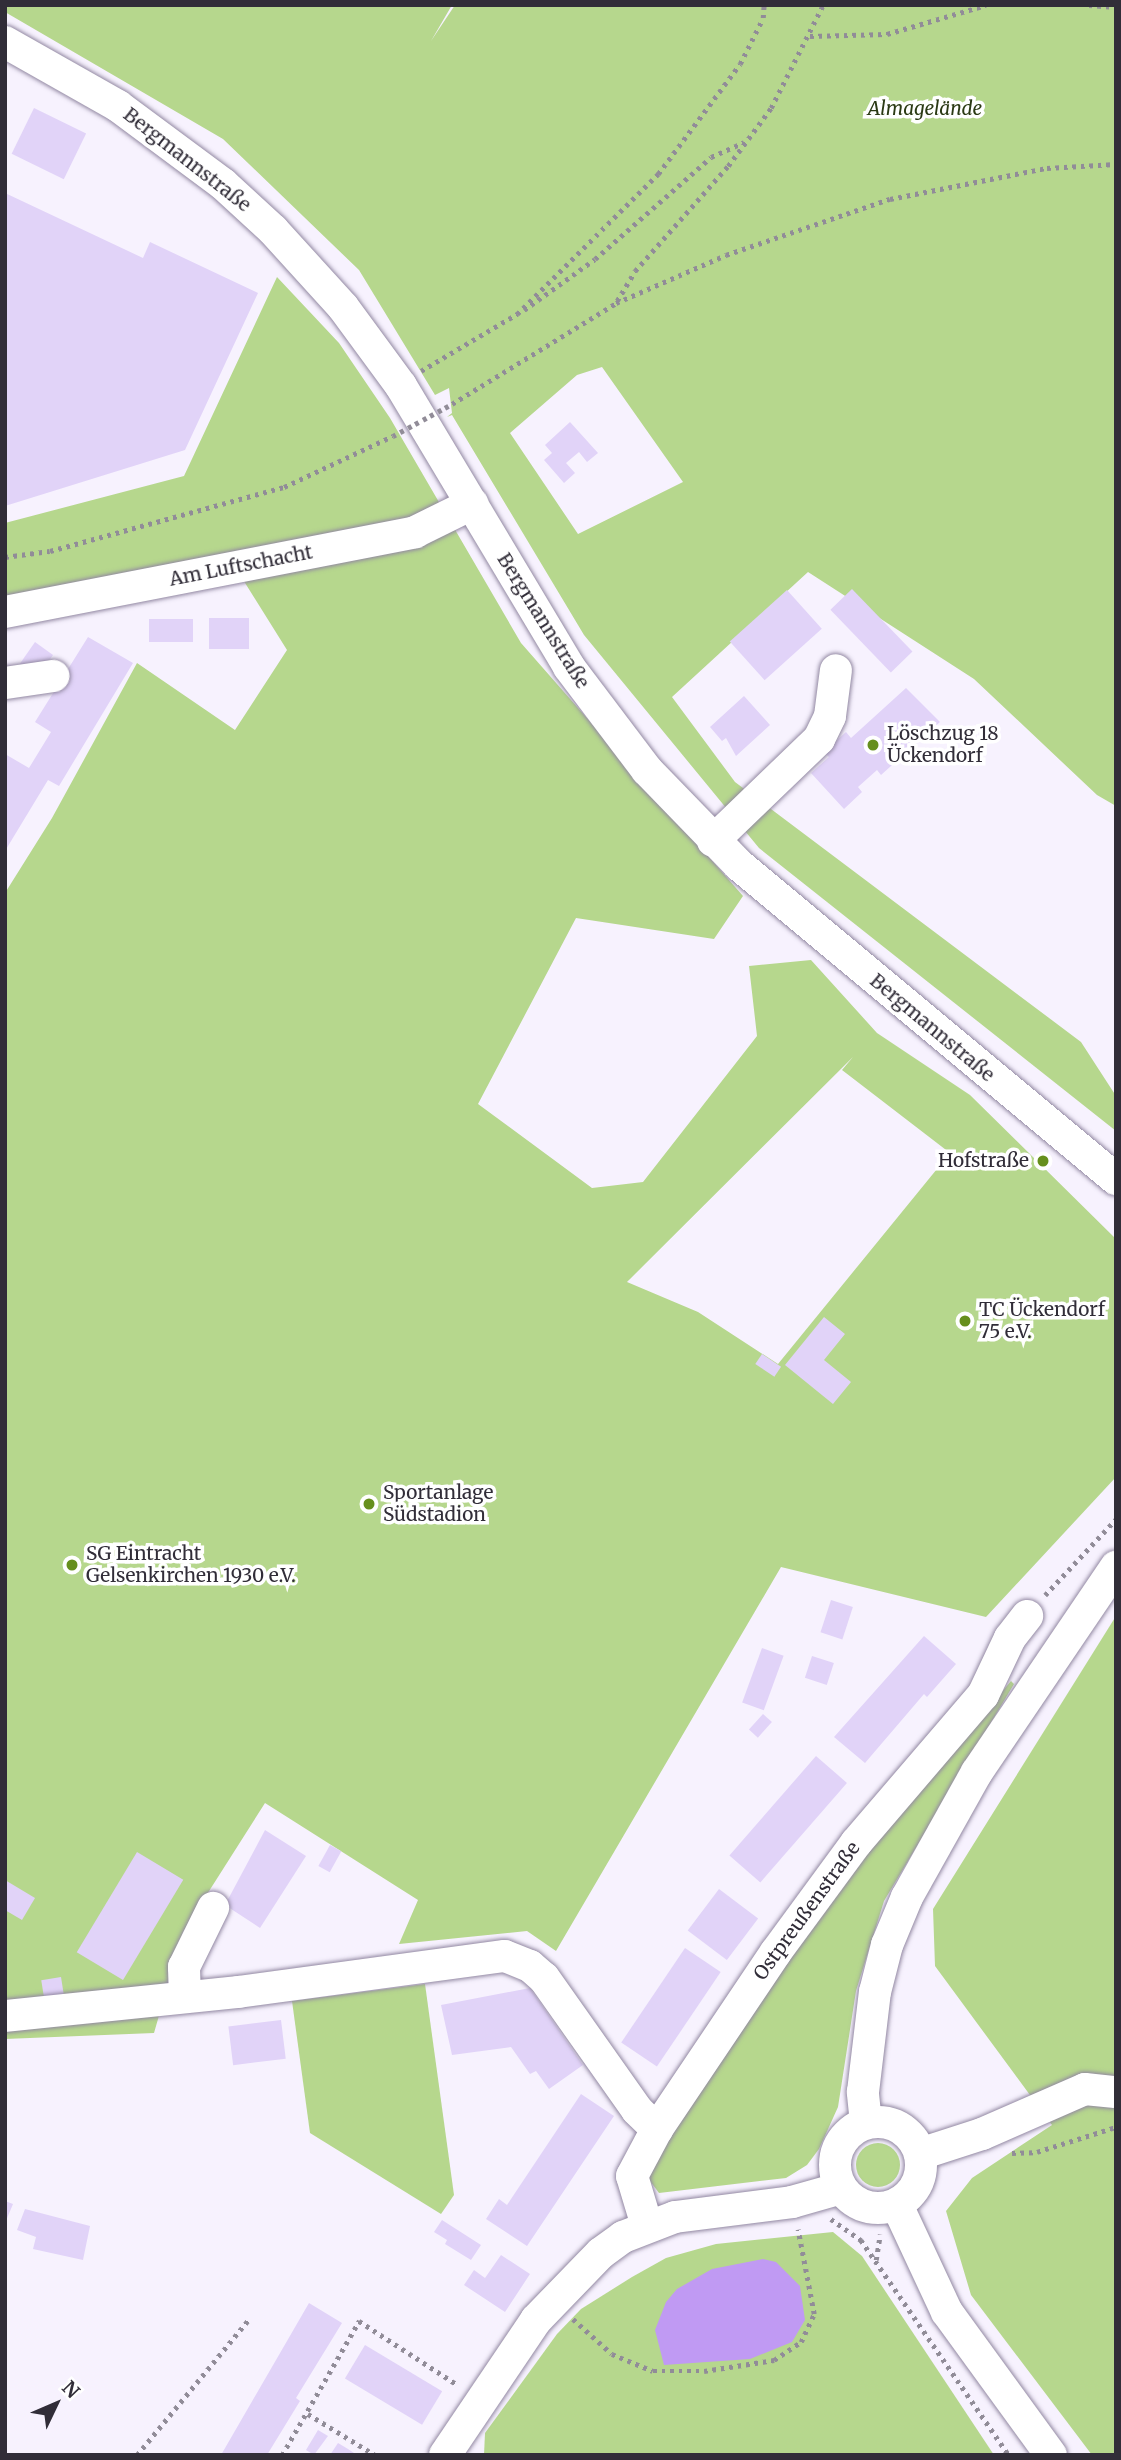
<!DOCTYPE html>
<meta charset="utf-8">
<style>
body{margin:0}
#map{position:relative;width:1121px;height:2460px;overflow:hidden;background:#f7f2fe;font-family:Merriweather,serif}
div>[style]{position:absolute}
.green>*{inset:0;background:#b6d78d}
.round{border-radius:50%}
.water>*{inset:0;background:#c09af3}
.building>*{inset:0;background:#e1d3f8;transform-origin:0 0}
.path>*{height:4.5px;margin-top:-2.25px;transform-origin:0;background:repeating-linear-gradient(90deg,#918c98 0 3.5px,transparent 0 8.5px)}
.roads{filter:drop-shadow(0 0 2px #9288a2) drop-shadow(0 0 2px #9288a2)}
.minor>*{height:32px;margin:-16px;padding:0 16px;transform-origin:16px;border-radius:16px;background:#fff}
.minor>.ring{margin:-16px;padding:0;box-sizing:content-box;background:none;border:32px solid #fff;border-radius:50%}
.path-bridge>*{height:4.5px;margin-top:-2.25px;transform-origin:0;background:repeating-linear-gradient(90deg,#918c98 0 3.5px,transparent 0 8.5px)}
.dots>*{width:19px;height:19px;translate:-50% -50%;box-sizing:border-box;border:4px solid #fff;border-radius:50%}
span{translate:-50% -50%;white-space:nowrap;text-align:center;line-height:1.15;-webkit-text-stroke:7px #fff;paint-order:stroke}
.park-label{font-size:19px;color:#2b3a14;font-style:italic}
.street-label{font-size:19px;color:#312d38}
.poi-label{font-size:19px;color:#312d38}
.left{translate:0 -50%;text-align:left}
.right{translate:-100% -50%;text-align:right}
.frame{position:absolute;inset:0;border:7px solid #312d38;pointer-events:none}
.north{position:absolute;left:21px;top:2369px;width:70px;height:70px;-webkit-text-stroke:5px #fff;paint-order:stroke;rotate:46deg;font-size:19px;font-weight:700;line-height:28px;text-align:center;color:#312d38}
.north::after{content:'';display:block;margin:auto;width:24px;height:32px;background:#312d38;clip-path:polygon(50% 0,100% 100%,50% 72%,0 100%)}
</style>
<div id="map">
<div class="green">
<i style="clip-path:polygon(evenodd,5px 5px,452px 5px,431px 41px,455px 5px,1116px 5px,1116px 806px,1097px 795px,974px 679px,808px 572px,672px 697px,735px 782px,1081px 1042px,1116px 1096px,1116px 1131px,759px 848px,584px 635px,452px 415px,447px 417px,452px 413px,449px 388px,435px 395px,359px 270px,223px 139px,5px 12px,5px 5px,602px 367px,683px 482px,578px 534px,510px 433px,577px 375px,602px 367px)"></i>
<i style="clip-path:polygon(evenodd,277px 277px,339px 343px,390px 418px,521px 643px,743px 896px,714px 939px,576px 918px,478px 1104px,592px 1188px,643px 1182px,757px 1036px,749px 966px,811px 960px,877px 1033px,970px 1095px,1116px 1239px,1116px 1477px,986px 1617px,781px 1567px,556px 1951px,527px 1931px,399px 1944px,418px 1900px,265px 1803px,183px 1932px,154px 2033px,5px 2039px,5px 893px,52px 818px,137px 663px,235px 730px,287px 650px,227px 554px,5px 598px,5px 523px,184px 476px,277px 277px,853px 1057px,842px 1070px,950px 1153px,778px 1364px,698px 1312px,627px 1282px,853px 1057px)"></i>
<i style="clip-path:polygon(1116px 1616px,1116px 2455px,1092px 2455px,971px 2295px,946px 2211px,972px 2178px,1052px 2125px,935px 1966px,933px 1909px)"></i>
<i style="clip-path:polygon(1011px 1681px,1014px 1684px,884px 1901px,856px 1991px,838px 2107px,819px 2149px,807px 2165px,786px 2178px,659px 2193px,647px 2177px,659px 2154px,798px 1947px,852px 1872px)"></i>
<i style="clip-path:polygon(425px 1984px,454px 2195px,441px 2214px,310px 2133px,292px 2001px)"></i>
<i class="round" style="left:856px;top:2143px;width:44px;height:44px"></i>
<i style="clip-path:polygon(833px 2232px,862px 2256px,994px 2455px,484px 2455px,485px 2433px,557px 2334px,581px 2309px,632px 2277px,666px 2258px,716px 2244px)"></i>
</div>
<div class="water">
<i style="clip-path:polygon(763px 2259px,776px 2262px,800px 2286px,805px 2320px,792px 2342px,750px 2359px,664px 2365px,655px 2330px,666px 2302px,677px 2289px,712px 2269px)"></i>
</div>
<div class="building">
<i style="left:34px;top:108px;width:58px;height:51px;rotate:26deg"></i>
<i style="clip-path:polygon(5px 193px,143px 258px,150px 242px,258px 293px,185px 450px,5px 506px)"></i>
<i style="clip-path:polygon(570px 422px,598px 453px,587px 462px,579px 452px,566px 463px,575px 473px,564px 483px,544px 460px,552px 453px,545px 445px)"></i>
<i style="left:852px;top:589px;width:87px;height:30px;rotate:46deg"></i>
<i style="left:787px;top:590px;width:52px;height:77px;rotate:48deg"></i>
<i style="left:249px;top:618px;width:31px;height:40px;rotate:90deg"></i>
<i style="left:193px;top:619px;width:23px;height:44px;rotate:90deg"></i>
<i style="clip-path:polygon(88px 637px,133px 663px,59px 786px,48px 780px,5px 851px,5px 754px,29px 768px,51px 732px,35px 722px)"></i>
<i style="clip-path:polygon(35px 642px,53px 655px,42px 670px,19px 665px)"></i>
<i style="clip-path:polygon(906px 688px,940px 722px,881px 775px,877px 770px,858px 787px,862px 792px,844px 809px,811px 773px,829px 757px,824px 752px,846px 732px,851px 738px)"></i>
<i style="clip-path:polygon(744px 696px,770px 725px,736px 756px,726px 738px,722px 741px,710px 727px)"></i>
<i style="clip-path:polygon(824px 1317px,845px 1334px,824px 1360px,851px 1382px,833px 1404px,785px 1365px)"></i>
<i style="left:762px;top:1354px;width:23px;height:12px;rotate:34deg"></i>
<i style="left:831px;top:1600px;width:23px;height:34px;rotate:18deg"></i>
<i style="clip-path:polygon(924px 1636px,956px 1664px,927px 1697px,924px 1694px,865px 1763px,834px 1737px)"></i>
<i style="left:762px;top:1648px;width:23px;height:58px;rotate:20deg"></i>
<i style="left:812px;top:1656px;width:23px;height:23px;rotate:18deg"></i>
<i style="left:763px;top:1714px;width:12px;height:21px;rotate:42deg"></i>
<i style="left:816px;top:1756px;width:41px;height:132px;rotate:41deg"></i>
<i style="clip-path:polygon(265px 1830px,306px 1856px,260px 1928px,225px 1905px)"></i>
<i style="left:330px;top:1845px;width:13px;height:24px;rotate:29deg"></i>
<i style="left:137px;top:1852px;width:54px;height:117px;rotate:31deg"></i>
<i style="clip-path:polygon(5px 1880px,35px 1898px,22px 1920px,5px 1910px)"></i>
<i style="left:719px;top:1889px;width:49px;height:52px;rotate:37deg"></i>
<i style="left:685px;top:1948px;width:43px;height:114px;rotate:34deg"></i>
<i style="left:61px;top:1977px;width:25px;height:20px;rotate:81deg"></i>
<i style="clip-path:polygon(530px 1988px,583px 2065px,549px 2089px,536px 2071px,530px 2074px,511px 2047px,452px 2055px,441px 2005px)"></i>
<i style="left:281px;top:2020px;width:39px;height:53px;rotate:83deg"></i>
<i style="clip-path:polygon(581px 2094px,614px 2116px,527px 2246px,486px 2219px,499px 2199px,507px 2205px)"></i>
<i style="clip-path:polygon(5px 2201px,13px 2204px,5px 2223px)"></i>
<i style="clip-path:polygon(25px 2209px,90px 2226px,83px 2260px,33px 2249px,36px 2237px,17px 2230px)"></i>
<i style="clip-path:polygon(442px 2220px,481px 2245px,471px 2260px,445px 2244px,447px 2240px,434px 2232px)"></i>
<i style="clip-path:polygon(501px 2255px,530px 2274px,505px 2312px,464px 2285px,474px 2270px,485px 2278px)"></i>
<i style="clip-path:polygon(309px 2303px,342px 2323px,296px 2398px,300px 2401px,267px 2455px,221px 2455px)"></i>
<i style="left:365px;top:2345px;width:90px;height:39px;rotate:31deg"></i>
<i style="clip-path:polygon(318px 2430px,328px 2436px,314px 2455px,306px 2450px)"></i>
<i style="clip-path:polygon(338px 2443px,348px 2449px,357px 2455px,330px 2455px)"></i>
</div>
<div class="path">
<i style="left:1089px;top:5px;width:27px;rotate:4deg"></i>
<i style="left:810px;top:36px;width:77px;rotate:-1.5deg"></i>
<i style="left:887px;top:34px;width:103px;rotate:-16.3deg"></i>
<i style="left:617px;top:301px;width:35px;rotate:-59deg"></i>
<i style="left:635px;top:271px;width:140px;rotate:-48.5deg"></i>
<i style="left:728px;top:166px;width:72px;rotate:-53.4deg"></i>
<i style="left:771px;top:108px;width:115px;rotate:-63.2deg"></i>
<i style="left:524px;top:310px;width:87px;rotate:-35.7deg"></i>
<i style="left:595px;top:259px;width:154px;rotate:-41.3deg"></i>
<i style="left:711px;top:157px;width:36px;rotate:-24deg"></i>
<i style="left:421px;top:371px;width:112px;rotate:-30.7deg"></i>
<i style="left:517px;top:314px;width:199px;rotate:-44.8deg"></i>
<i style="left:658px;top:174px;width:137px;rotate:-53.3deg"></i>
<i style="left:740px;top:64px;width:51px;rotate:-63.4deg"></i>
<i style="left:763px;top:18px;width:13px;rotate:-86deg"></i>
<i style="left:452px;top:404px;width:193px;rotate:-31.6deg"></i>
<i style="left:616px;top:303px;width:120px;rotate:-23.6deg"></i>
<i style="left:726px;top:255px;width:173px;rotate:-18.9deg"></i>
<i style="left:890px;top:199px;width:160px;rotate:-11.2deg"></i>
<i style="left:1047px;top:168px;width:69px;rotate:-3.3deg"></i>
<i style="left:5px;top:557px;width:45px;rotate:-7.6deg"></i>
<i style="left:50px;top:551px;width:243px;rotate:-15.3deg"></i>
<i style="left:284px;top:487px;width:120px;rotate:-25.1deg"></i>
<i style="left:1045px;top:1595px;width:104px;rotate:-46.9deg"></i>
<i style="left:1012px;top:2153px;width:25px;rotate:-2deg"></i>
<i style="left:1037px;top:2152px;width:83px;rotate:-17.6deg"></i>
<i style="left:831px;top:2219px;width:37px;rotate:35deg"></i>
<i style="left:861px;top:2240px;width:261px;rotate:55.5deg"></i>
<i style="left:876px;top:2260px;width:26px;rotate:-81deg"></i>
<i style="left:573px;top:2319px;width:52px;rotate:41.9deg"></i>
<i style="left:612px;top:2354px;width:44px;rotate:22.5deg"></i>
<i style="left:653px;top:2371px;width:51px"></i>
<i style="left:704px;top:2371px;width:71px;rotate:-8.9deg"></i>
<i style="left:774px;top:2360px;width:32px;rotate:-34deg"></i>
<i style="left:801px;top:2342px;width:31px;rotate:-65deg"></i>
<i style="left:814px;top:2314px;width:86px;rotate:-100.8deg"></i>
<i style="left:308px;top:2414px;width:79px;rotate:31.5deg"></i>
<i style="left:137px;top:2455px;width:176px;rotate:-50.5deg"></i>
<i style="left:282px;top:2455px;width:155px;rotate:-60.1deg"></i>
<i style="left:359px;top:2321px;width:118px;rotate:32.9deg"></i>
</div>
<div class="roads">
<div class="minor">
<i style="left:5px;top:42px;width:130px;rotate:29.5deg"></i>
<i style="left:118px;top:106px;width:131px;rotate:36.6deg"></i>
<i style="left:223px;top:184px;width:68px;rotate:42.6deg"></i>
<i style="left:273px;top:230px;width:104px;rotate:47.7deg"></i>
<i style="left:343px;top:307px;width:98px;rotate:53.7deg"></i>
<i style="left:401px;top:386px;width:327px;rotate:59.1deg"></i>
<i style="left:569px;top:667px;width:129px;rotate:52.9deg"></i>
<i style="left:647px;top:770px;width:132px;rotate:45.9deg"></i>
<i style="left:739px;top:865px;width:491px;rotate:39.8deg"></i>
<i style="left:5px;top:612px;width:418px;rotate:-11deg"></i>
<i style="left:415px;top:532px;width:64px;rotate:-26.2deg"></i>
<i style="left:5px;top:683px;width:49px;rotate:-8.3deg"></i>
<i style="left:713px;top:841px;width:147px;rotate:-43.9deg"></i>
<i style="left:819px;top:739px;width:25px;rotate:-64deg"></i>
<i style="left:830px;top:716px;width:46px;rotate:-82.6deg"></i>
<i style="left:185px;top:1997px;width:30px;rotate:-92deg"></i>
<i style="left:184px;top:1967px;width:66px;rotate:-63.8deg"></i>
<i style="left:5px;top:2016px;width:234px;rotate:-5.9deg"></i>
<i style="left:238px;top:1992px;width:269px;rotate:-7.7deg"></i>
<i style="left:505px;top:1956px;width:27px;rotate:22deg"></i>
<i style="left:530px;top:1966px;width:18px;rotate:41deg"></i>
<i style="left:544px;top:1978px;width:161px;rotate:54.8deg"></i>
<i style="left:637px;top:2110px;width:28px;rotate:44deg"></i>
<i class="ring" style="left:835px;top:2122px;width:54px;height:54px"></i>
<i style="left:866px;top:2123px;width:31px;rotate:-96deg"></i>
<i style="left:863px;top:2092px;width:101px;rotate:-83.2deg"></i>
<i style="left:875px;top:1992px;width:49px;rotate:-75.7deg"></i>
<i style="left:887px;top:1945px;width:52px;rotate:-67.4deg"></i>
<i style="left:907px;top:1897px;width:143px;rotate:-60.8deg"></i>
<i style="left:977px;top:1772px;width:248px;rotate:-55.9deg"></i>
<i style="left:920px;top:2154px;width:65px;rotate:-17.9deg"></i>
<i style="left:982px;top:2134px;width:112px;rotate:-23.6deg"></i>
<i style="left:1085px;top:2089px;width:28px;rotate:6deg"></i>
<i style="left:897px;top:2205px;width:118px;rotate:65deg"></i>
<i style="left:947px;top:2312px;width:177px;rotate:54deg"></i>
<i style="left:647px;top:2226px;width:52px;rotate:-106.7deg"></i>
<i style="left:632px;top:2176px;width:53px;rotate:-62deg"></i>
<i style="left:657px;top:2129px;width:213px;rotate:-56.1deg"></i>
<i style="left:776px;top:1952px;width:135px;rotate:-53.7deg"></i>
<i style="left:856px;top:1843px;width:195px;rotate:-49.4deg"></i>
<i style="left:983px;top:1695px;width:63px;rotate:-64.7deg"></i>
<i style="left:1010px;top:1638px;width:28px;rotate:-52deg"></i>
<i style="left:445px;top:2455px;width:163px;rotate:-56deg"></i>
<i style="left:536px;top:2320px;width:93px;rotate:-45.9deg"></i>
<i style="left:601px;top:2253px;width:27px;rotate:-36deg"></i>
<i style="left:623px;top:2237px;width:56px;rotate:-21deg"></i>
<i style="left:675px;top:2217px;width:118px;rotate:-7.3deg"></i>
<i style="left:792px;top:2202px;width:51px;rotate:-15.9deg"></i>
</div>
</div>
<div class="path-bridge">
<i style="left:393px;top:436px;width:67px;rotate:-28.5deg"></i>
</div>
<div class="dots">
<i style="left:873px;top:745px;background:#668f1d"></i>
<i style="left:1043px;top:1161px;background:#668f1d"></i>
<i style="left:965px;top:1321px;background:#668f1d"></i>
<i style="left:369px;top:1504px;background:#668f1d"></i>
<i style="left:72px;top:1565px;background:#668f1d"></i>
</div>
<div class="park-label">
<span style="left:925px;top:109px">Almagelände</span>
</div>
<div class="street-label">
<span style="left:187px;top:160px;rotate:38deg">Bergmannstraße</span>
<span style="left:241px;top:566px;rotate:-11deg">Am Luftschacht</span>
<span style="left:543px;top:621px;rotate:58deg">Bergmannstraße</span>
<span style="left:932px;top:1028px;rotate:40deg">Bergmannstraße</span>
<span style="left:807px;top:1911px;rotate:-54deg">Ostpreußenstraße</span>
</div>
<div class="poi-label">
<span class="left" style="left:887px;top:745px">Löschzug 18<br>Ückendorf</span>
<span class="right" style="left:1029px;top:1161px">Hofstraße</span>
<span class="left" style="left:979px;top:1321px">TC Ückendorf<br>75 e.V.</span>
<span class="left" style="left:383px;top:1504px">Sportanlage<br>Südstadion</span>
<span class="left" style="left:86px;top:1565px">SG Eintracht<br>Gelsenkirchen 1930 e.V.</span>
</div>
<div class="frame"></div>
<div class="north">N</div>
</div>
